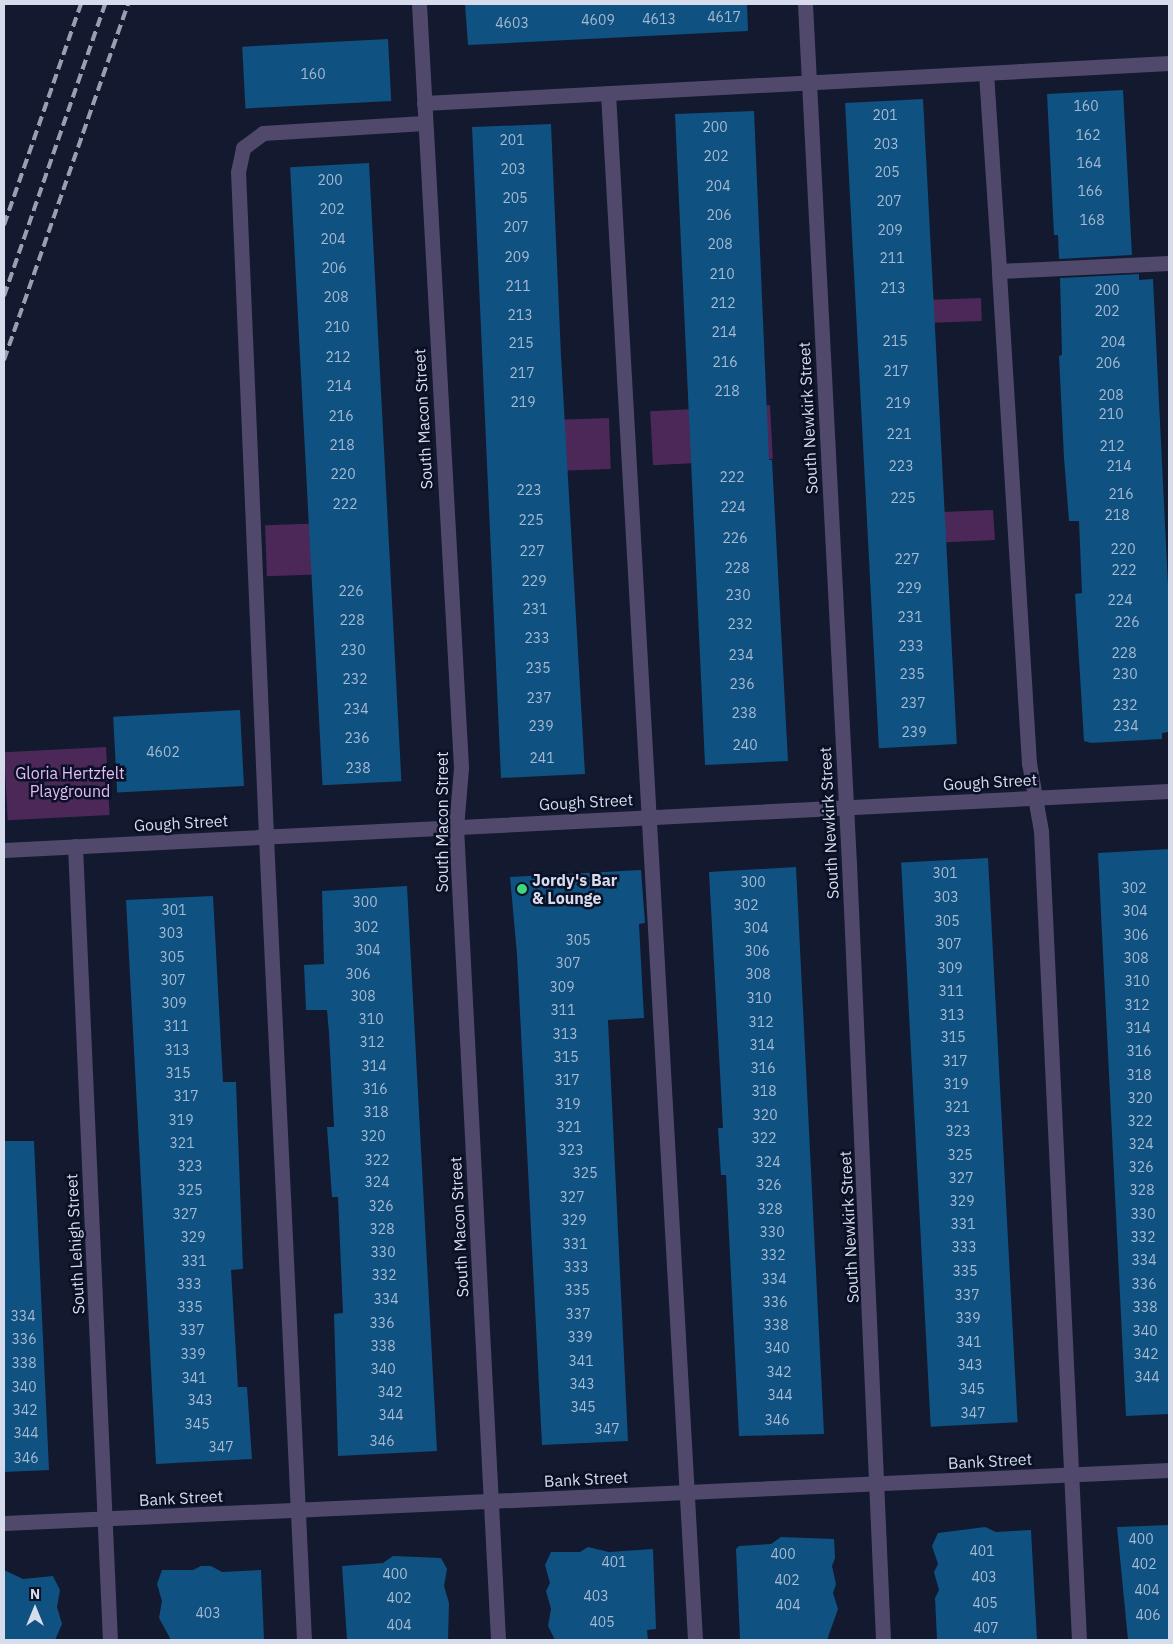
<!DOCTYPE html>
<style>
body{margin:0}
#map{position:relative;width:1173px;height:1644px;overflow:hidden;background:#13192f;font-family:"IBM Plex Sans",sans-serif}
div>[style]{position:absolute}
.green>*{inset:0;background:#4b2857;transform-origin:0 0}
.building>*{inset:0;background:#0f5181;transform-origin:0 0}
.lane>*{height:15px;margin:-7.5px;padding:0 7.5px;transform-origin:7.5px;border-radius:7.5px;background:#50496b}
.street>*{height:15px;margin:-7.5px;padding:0 7.5px;transform-origin:7.5px;border-radius:7.5px;background:#50496b}
.rail>*{height:4px;margin-top:-2px;transform-origin:0;background:repeating-linear-gradient(90deg,#999eb0 0 10px,transparent 0 15px)}
.dots>*{width:14px;height:14px;translate:-50% -50%;box-sizing:border-box;border:2px solid #0a1025;border-radius:50%}
span{translate:-50% -50%;white-space:nowrap;text-align:center;line-height:1.15;-webkit-text-stroke:5px #0a1025;paint-order:stroke}
.number-label{font-size:14px;color:#a5b9d1}
.number-label span{-webkit-text-stroke-width:0}
.street-label{font-size:16px;color:#d7dcec}
.park-label{font-size:16px;color:#e7bbf6}
.poi-label{font-size:16px;color:#d7dcec;font-weight:700}
.left{translate:0 -50%;text-align:left}
.frame{position:absolute;inset:0;border:5px solid #d7dcec;pointer-events:none}
.north{position:absolute;left:10px;top:1584px;width:50px;height:50px;-webkit-text-stroke:4px #0a1025;paint-order:stroke;rotate:0deg;font-size:14px;font-weight:700;line-height:20px;text-align:center;color:#d7dcec}
.north::after{content:'';display:block;margin:auto;width:18px;height:22px;background:#d7dcec;clip-path:polygon(50% 0,100% 100%,50% 72%,0 100%)}
</style>
<div id="map">
<div class="green">
<i style="left:981px;top:298px;width:23px;height:49px;rotate:88deg"></i>
<i style="left:770px;top:405px;width:54px;height:120px;rotate:87deg"></i>
<i style="left:609px;top:418px;width:51px;height:123px;rotate:88deg"></i>
<i style="clip-path:polygon(993px 510px,995px 540px,868px 546px,941px 512px)"></i>
<i style="left:385px;top:521px;width:51px;height:120px;rotate:88deg"></i>
<i style="left:106px;top:747px;width:68px;height:102px;rotate:87deg"></i>
</div>
<div class="building">
<i style="clip-path:polygon(465px 4px,747px 4px,748px 31px,468px 45px)"></i>
<i style="left:388px;top:39px;width:62px;height:146px;rotate:87deg"></i>
<i style="clip-path:polygon(1123px 90px,1132px 255px,1059px 259px,1058px 235px,1054px 235px,1047px 94px)"></i>
<i style="left:923px;top:99px;width:646px;height:78px;rotate:87deg"></i>
<i style="clip-path:polygon(754px 111px,769px 460px,772px 460px,788px 761px,705px 765px,675px 114px)"></i>
<i style="clip-path:polygon(551px 124px,561px 356px,585px 774px,501px 778px,472px 127px)"></i>
<i style="left:369px;top:163px;width:619px;height:79px;rotate:87deg"></i>
<i style="clip-path:polygon(1139px 274px,1139px 280px,1153px 279px,1169px 606px,1169px 732px,1162px 733px,1162px 739px,1091px 743px,1084px 741px,1075px 594px,1082px 593px,1079px 521px,1069px 521px,1064px 458px,1059px 356px,1062px 355px,1060px 278px)"></i>
<i style="left:240px;top:710px;width:76px;height:127px;rotate:87deg"></i>
<i style="clip-path:polygon(1169px 849px,1169px 1414px,1126px 1416px,1098px 853px)"></i>
<i style="left:988px;top:858px;width:565px;height:87px;rotate:87deg"></i>
<i style="clip-path:polygon(796px 867px,824px 1434px,739px 1436px,726px 1175px,721px 1175px,718px 1128px,723px 1128px,709px 872px)"></i>
<i style="clip-path:polygon(641px 870px,645px 923px,639px 924px,644px 1018px,608px 1020px,628px 1441px,542px 1445px,517px 954px,510px 877px)"></i>
<i style="clip-path:polygon(407px 886px,437px 1451px,338px 1456px,334px 1314px,343px 1313px,338px 1197px,332px 1197px,327px 1127px,334px 1127px,329px 1033px,327px 1010px,306px 1010px,304px 965px,324px 964px,322px 891px)"></i>
<i style="clip-path:polygon(213px 896px,223px 1082px,236px 1082px,243px 1269px,231px 1270px,238px 1387px,247px 1387px,252px 1459px,156px 1464px,126px 900px)"></i>
<i style="clip-path:polygon(4px 1141px,34px 1141px,49px 1470px,4px 1472px)"></i>
<i style="clip-path:polygon(1169px 1525px,1169px 1640px,1128px 1640px,1117px 1527px)"></i>
<i style="clip-path:polygon(985px 1527px,996px 1532px,1031px 1530px,1037px 1640px,937px 1640px,935px 1598px,939px 1590px,934px 1572px,938px 1564px,932px 1546px,938px 1533px)"></i>
<i style="clip-path:polygon(781px 1537px,834px 1539px,835px 1558px,832px 1566px,836px 1584px,833px 1593px,838px 1609px,827px 1640px,740px 1640px,736px 1549px,739px 1546px,771px 1544px)"></i>
<i style="clip-path:polygon(588px 1547px,609px 1552px,653px 1549px,656px 1629px,647px 1630px,648px 1640px,555px 1640px,548px 1626px,551px 1609px,546px 1591px,550px 1583px,545px 1565px,551px 1552px,580px 1552px)"></i>
<i style="clip-path:polygon(393px 1556px,441px 1558px,447px 1569px,444px 1586px,449px 1603px,448px 1640px,347px 1640px,342px 1566px,383px 1563px)"></i>
<i style="clip-path:polygon(201px 1566px,211px 1566px,222px 1572px,261px 1570px,264px 1640px,171px 1640px,159px 1618px,162px 1601px,157px 1584px,162px 1570px,193px 1570px)"></i>
<i style="clip-path:polygon(4px 1570px,23px 1579px,53px 1576px,60px 1590px,57px 1607px,62px 1624px,55px 1640px,4px 1640px)"></i>
</div>
<div class="lane">
<i style="left:986px;top:73px;width:198px;rotate:86.2deg"></i>
<i style="left:608px;top:93px;width:1549px;rotate:86.78deg"></i>
<i style="left:424px;top:103px;width:746px;rotate:-3.07deg"></i>
<i style="left:304px;top:1640px;width:805px;rotate:-92.71deg"></i>
<i style="left:266px;top:836px;width:665px;rotate:-92.41deg"></i>
<i style="left:238px;top:172px;width:25px;rotate:-78deg"></i>
<i style="left:243px;top:148px;width:25px;rotate:-37deg"></i>
<i style="left:263px;top:133px;width:161px;rotate:-3.6deg"></i>
<i style="left:1079px;top:1640px;width:810px;rotate:-92.69deg"></i>
<i style="left:1041px;top:831px;width:69px;rotate:-100deg"></i>
<i style="left:1029px;top:763px;width:493px;rotate:-93.5deg"></i>
<i style="left:999px;top:271px;width:170px;rotate:-2.7deg"></i>
</div>
<div class="street">
<i style="left:419px;top:4px;width:765px;rotate:86.85deg"></i>
<i style="left:461px;top:768px;width:59px;rotate:94.8deg"></i>
<i style="left:456px;top:827px;width:814px;rotate:87.04deg"></i>
<i style="left:805px;top:4px;width:861px;rotate:87.07deg"></i>
<i style="left:849px;top:864px;width:777px;rotate:87.49deg"></i>
<i style="left:75px;top:846px;width:795px;rotate:87.48deg"></i>
<i style="left:4px;top:850px;width:1166px;rotate:-2.9deg"></i>
<i style="left:4px;top:1523px;width:1166px;rotate:-2.6deg"></i>
</div>
<div class="rail">
<i style="left:4px;top:225px;width:234px;rotate:-70.8deg"></i>
<i style="left:4px;top:296px;width:309px;rotate:-70.9deg"></i>
<i style="left:4px;top:360px;width:377px;rotate:-70.8deg"></i>
</div>
<div class="dots">
<i style="left:522px;top:889px;background:#3fd77d"></i>
</div>
<div class="number-label">
<span style="left:724px;top:17px">4617</span>
<span style="left:659px;top:19px">4613</span>
<span style="left:598px;top:20px">4609</span>
<span style="left:512px;top:23px">4603</span>
<span style="left:313px;top:74px">160</span>
<span style="left:1086px;top:106px">160</span>
<span style="left:885px;top:115px">201</span>
<span style="left:715px;top:127px">200</span>
<span style="left:1088px;top:135px">162</span>
<span style="left:512px;top:140px">201</span>
<span style="left:886px;top:144px">203</span>
<span style="left:716px;top:156px">202</span>
<span style="left:1089px;top:163px">164</span>
<span style="left:513px;top:169px">203</span>
<span style="left:887px;top:172px">205</span>
<span style="left:330px;top:180px">200</span>
<span style="left:718px;top:186px">204</span>
<span style="left:1090px;top:191px">166</span>
<span style="left:515px;top:198px">205</span>
<span style="left:889px;top:201px">207</span>
<span style="left:332px;top:209px">202</span>
<span style="left:719px;top:215px">206</span>
<span style="left:1092px;top:220px">168</span>
<span style="left:516px;top:227px">207</span>
<span style="left:890px;top:230px">209</span>
<span style="left:333px;top:239px">204</span>
<span style="left:720px;top:244px">208</span>
<span style="left:517px;top:257px">209</span>
<span style="left:892px;top:258px">211</span>
<span style="left:334px;top:268px">206</span>
<span style="left:722px;top:274px">210</span>
<span style="left:518px;top:286px">211</span>
<span style="left:893px;top:288px">213</span>
<span style="left:1107px;top:290px">200</span>
<span style="left:336px;top:297px">208</span>
<span style="left:723px;top:303px">212</span>
<span style="left:1107px;top:311px">202</span>
<span style="left:520px;top:315px">213</span>
<span style="left:337px;top:327px">210</span>
<span style="left:724px;top:332px">214</span>
<span style="left:895px;top:341px">215</span>
<span style="left:1113px;top:342px">204</span>
<span style="left:521px;top:343px">215</span>
<span style="left:338px;top:357px">212</span>
<span style="left:725px;top:362px">216</span>
<span style="left:1108px;top:363px">206</span>
<span style="left:896px;top:371px">217</span>
<span style="left:522px;top:373px">217</span>
<span style="left:339px;top:386px">214</span>
<span style="left:727px;top:391px">218</span>
<span style="left:1111px;top:395px">208</span>
<span style="left:523px;top:402px">219</span>
<span style="left:898px;top:403px">219</span>
<span style="left:1111px;top:414px">210</span>
<span style="left:341px;top:416px">216</span>
<span style="left:899px;top:434px">221</span>
<span style="left:342px;top:445px">218</span>
<span style="left:1112px;top:446px">212</span>
<span style="left:901px;top:466px">223</span>
<span style="left:1119px;top:466px">214</span>
<span style="left:343px;top:474px">220</span>
<span style="left:732px;top:477px">222</span>
<span style="left:529px;top:490px">223</span>
<span style="left:1121px;top:494px">216</span>
<span style="left:903px;top:498px">225</span>
<span style="left:345px;top:504px">222</span>
<span style="left:733px;top:507px">224</span>
<span style="left:1117px;top:515px">218</span>
<span style="left:531px;top:520px">225</span>
<span style="left:735px;top:538px">226</span>
<span style="left:1123px;top:549px">220</span>
<span style="left:532px;top:551px">227</span>
<span style="left:907px;top:559px">227</span>
<span style="left:737px;top:568px">228</span>
<span style="left:1124px;top:570px">222</span>
<span style="left:534px;top:581px">229</span>
<span style="left:909px;top:588px">229</span>
<span style="left:351px;top:591px">226</span>
<span style="left:738px;top:595px">230</span>
<span style="left:1120px;top:600px">224</span>
<span style="left:535px;top:609px">231</span>
<span style="left:910px;top:617px">231</span>
<span style="left:352px;top:620px">228</span>
<span style="left:1127px;top:622px">226</span>
<span style="left:740px;top:624px">232</span>
<span style="left:537px;top:638px">233</span>
<span style="left:911px;top:646px">233</span>
<span style="left:353px;top:650px">230</span>
<span style="left:1124px;top:653px">228</span>
<span style="left:741px;top:655px">234</span>
<span style="left:538px;top:668px">235</span>
<span style="left:912px;top:674px">235</span>
<span style="left:1125px;top:674px">230</span>
<span style="left:355px;top:679px">232</span>
<span style="left:742px;top:684px">236</span>
<span style="left:539px;top:698px">237</span>
<span style="left:913px;top:703px">237</span>
<span style="left:1125px;top:705px">232</span>
<span style="left:356px;top:709px">234</span>
<span style="left:744px;top:713px">238</span>
<span style="left:541px;top:726px">239</span>
<span style="left:1126px;top:726px">234</span>
<span style="left:914px;top:732px">239</span>
<span style="left:357px;top:738px">236</span>
<span style="left:745px;top:745px">240</span>
<span style="left:163px;top:752px">4602</span>
<span style="left:542px;top:758px">241</span>
<span style="left:358px;top:768px">238</span>
<span style="left:945px;top:873px">301</span>
<span style="left:753px;top:882px">300</span>
<span style="left:1134px;top:888px">302</span>
<span style="left:946px;top:897px">303</span>
<span style="left:365px;top:902px">300</span>
<span style="left:746px;top:905px">302</span>
<span style="left:174px;top:910px">301</span>
<span style="left:1135px;top:911px">304</span>
<span style="left:947px;top:921px">305</span>
<span style="left:366px;top:927px">302</span>
<span style="left:756px;top:928px">304</span>
<span style="left:171px;top:933px">303</span>
<span style="left:1136px;top:935px">306</span>
<span style="left:578px;top:940px">305</span>
<span style="left:949px;top:944px">307</span>
<span style="left:368px;top:950px">304</span>
<span style="left:757px;top:951px">306</span>
<span style="left:172px;top:957px">305</span>
<span style="left:1136px;top:958px">308</span>
<span style="left:568px;top:963px">307</span>
<span style="left:950px;top:968px">309</span>
<span style="left:358px;top:974px">306</span>
<span style="left:758px;top:974px">308</span>
<span style="left:173px;top:980px">307</span>
<span style="left:1137px;top:981px">310</span>
<span style="left:562px;top:987px">309</span>
<span style="left:951px;top:991px">311</span>
<span style="left:363px;top:996px">308</span>
<span style="left:759px;top:998px">310</span>
<span style="left:174px;top:1003px">309</span>
<span style="left:1137px;top:1005px">312</span>
<span style="left:563px;top:1010px">311</span>
<span style="left:952px;top:1015px">313</span>
<span style="left:371px;top:1019px">310</span>
<span style="left:761px;top:1022px">312</span>
<span style="left:176px;top:1026px">311</span>
<span style="left:1138px;top:1028px">314</span>
<span style="left:565px;top:1034px">313</span>
<span style="left:953px;top:1037px">315</span>
<span style="left:372px;top:1042px">312</span>
<span style="left:762px;top:1045px">314</span>
<span style="left:177px;top:1050px">313</span>
<span style="left:1139px;top:1051px">316</span>
<span style="left:566px;top:1057px">315</span>
<span style="left:955px;top:1061px">317</span>
<span style="left:374px;top:1066px">314</span>
<span style="left:763px;top:1068px">316</span>
<span style="left:178px;top:1073px">315</span>
<span style="left:1139px;top:1075px">318</span>
<span style="left:567px;top:1080px">317</span>
<span style="left:956px;top:1084px">319</span>
<span style="left:375px;top:1089px">316</span>
<span style="left:764px;top:1091px">318</span>
<span style="left:186px;top:1096px">317</span>
<span style="left:1140px;top:1098px">320</span>
<span style="left:568px;top:1104px">319</span>
<span style="left:957px;top:1107px">321</span>
<span style="left:376px;top:1112px">318</span>
<span style="left:765px;top:1115px">320</span>
<span style="left:181px;top:1120px">319</span>
<span style="left:1140px;top:1121px">322</span>
<span style="left:569px;top:1127px">321</span>
<span style="left:958px;top:1131px">323</span>
<span style="left:373px;top:1136px">320</span>
<span style="left:764px;top:1138px">322</span>
<span style="left:182px;top:1143px">321</span>
<span style="left:1141px;top:1144px">324</span>
<span style="left:571px;top:1150px">323</span>
<span style="left:960px;top:1155px">325</span>
<span style="left:377px;top:1160px">322</span>
<span style="left:768px;top:1162px">324</span>
<span style="left:190px;top:1166px">323</span>
<span style="left:1141px;top:1167px">326</span>
<span style="left:585px;top:1173px">325</span>
<span style="left:961px;top:1178px">327</span>
<span style="left:377px;top:1182px">324</span>
<span style="left:769px;top:1185px">326</span>
<span style="left:190px;top:1190px">325</span>
<span style="left:1142px;top:1190px">328</span>
<span style="left:572px;top:1197px">327</span>
<span style="left:962px;top:1201px">329</span>
<span style="left:381px;top:1206px">326</span>
<span style="left:770px;top:1209px">328</span>
<span style="left:185px;top:1214px">327</span>
<span style="left:1143px;top:1214px">330</span>
<span style="left:574px;top:1220px">329</span>
<span style="left:963px;top:1224px">331</span>
<span style="left:382px;top:1229px">328</span>
<span style="left:772px;top:1232px">330</span>
<span style="left:193px;top:1237px">329</span>
<span style="left:1143px;top:1237px">332</span>
<span style="left:575px;top:1244px">331</span>
<span style="left:964px;top:1247px">333</span>
<span style="left:383px;top:1252px">330</span>
<span style="left:773px;top:1255px">332</span>
<span style="left:1144px;top:1260px">334</span>
<span style="left:194px;top:1261px">331</span>
<span style="left:576px;top:1267px">333</span>
<span style="left:965px;top:1271px">335</span>
<span style="left:384px;top:1275px">332</span>
<span style="left:774px;top:1279px">334</span>
<span style="left:189px;top:1284px">333</span>
<span style="left:1144px;top:1284px">336</span>
<span style="left:577px;top:1290px">335</span>
<span style="left:967px;top:1295px">337</span>
<span style="left:386px;top:1299px">334</span>
<span style="left:775px;top:1302px">336</span>
<span style="left:190px;top:1307px">335</span>
<span style="left:1145px;top:1307px">338</span>
<span style="left:578px;top:1314px">337</span>
<span style="left:23px;top:1316px">334</span>
<span style="left:968px;top:1318px">339</span>
<span style="left:382px;top:1323px">336</span>
<span style="left:776px;top:1325px">338</span>
<span style="left:192px;top:1330px">337</span>
<span style="left:1145px;top:1331px">340</span>
<span style="left:580px;top:1337px">339</span>
<span style="left:24px;top:1339px">336</span>
<span style="left:969px;top:1342px">341</span>
<span style="left:383px;top:1346px">338</span>
<span style="left:777px;top:1348px">340</span>
<span style="left:193px;top:1354px">339</span>
<span style="left:1146px;top:1354px">342</span>
<span style="left:581px;top:1361px">341</span>
<span style="left:24px;top:1363px">338</span>
<span style="left:970px;top:1365px">343</span>
<span style="left:383px;top:1369px">340</span>
<span style="left:779px;top:1372px">342</span>
<span style="left:1147px;top:1377px">344</span>
<span style="left:194px;top:1378px">341</span>
<span style="left:582px;top:1384px">343</span>
<span style="left:24px;top:1387px">340</span>
<span style="left:972px;top:1389px">345</span>
<span style="left:390px;top:1392px">342</span>
<span style="left:780px;top:1395px">344</span>
<span style="left:200px;top:1400px">343</span>
<span style="left:583px;top:1407px">345</span>
<span style="left:25px;top:1410px">342</span>
<span style="left:973px;top:1413px">347</span>
<span style="left:391px;top:1415px">344</span>
<span style="left:777px;top:1420px">346</span>
<span style="left:197px;top:1424px">345</span>
<span style="left:607px;top:1429px">347</span>
<span style="left:26px;top:1433px">344</span>
<span style="left:382px;top:1441px">346</span>
<span style="left:221px;top:1447px">347</span>
<span style="left:26px;top:1458px">346</span>
<span style="left:1141px;top:1539px">400</span>
<span style="left:982px;top:1551px">401</span>
<span style="left:783px;top:1554px">400</span>
<span style="left:614px;top:1562px">401</span>
<span style="left:1144px;top:1564px">402</span>
<span style="left:395px;top:1574px">400</span>
<span style="left:984px;top:1577px">403</span>
<span style="left:787px;top:1580px">402</span>
<span style="left:1147px;top:1590px">404</span>
<span style="left:596px;top:1596px">403</span>
<span style="left:399px;top:1598px">402</span>
<span style="left:985px;top:1603px">405</span>
<span style="left:788px;top:1605px">404</span>
<span style="left:208px;top:1613px">403</span>
<span style="left:1148px;top:1615px">406</span>
<span style="left:602px;top:1622px">405</span>
<span style="left:399px;top:1625px">404</span>
<span style="left:986px;top:1628px">407</span>
</div>
<div class="street-label">
<span style="left:808px;top:418px;rotate:-93deg">South Newkirk Street</span>
<span style="left:423px;top:419px;rotate:-93deg">South Macon Street</span>
<span style="left:990px;top:782px;rotate:-3deg">Gough Street</span>
<span style="left:586px;top:802px;rotate:-3deg">Gough Street</span>
<span style="left:442px;top:822px;rotate:-90deg">South Macon Street</span>
<span style="left:181px;top:823px;rotate:-3deg">Gough Street</span>
<span style="left:829px;top:823px;rotate:-93deg">South Newkirk Street</span>
<span style="left:459px;top:1227px;rotate:-93deg">South Macon Street</span>
<span style="left:849px;top:1227px;rotate:-93deg">South Newkirk Street</span>
<span style="left:75px;top:1244px;rotate:-93deg">South Lehigh Street</span>
<span style="left:990px;top:1461px;rotate:-3deg">Bank Street</span>
<span style="left:586px;top:1479px;rotate:-3deg">Bank Street</span>
<span style="left:181px;top:1498px;rotate:-3deg">Bank Street</span>
</div>
<div class="park-label">
<span style="left:70px;top:782px">Gloria Hertzfelt<br>Playground</span>
</div>
<div class="poi-label">
<span class="left" style="left:532px;top:889px">Jordy's Bar<br>&amp; Lounge</span>
</div>
<div class="frame"></div>
<div class="north">N</div>
</div>
